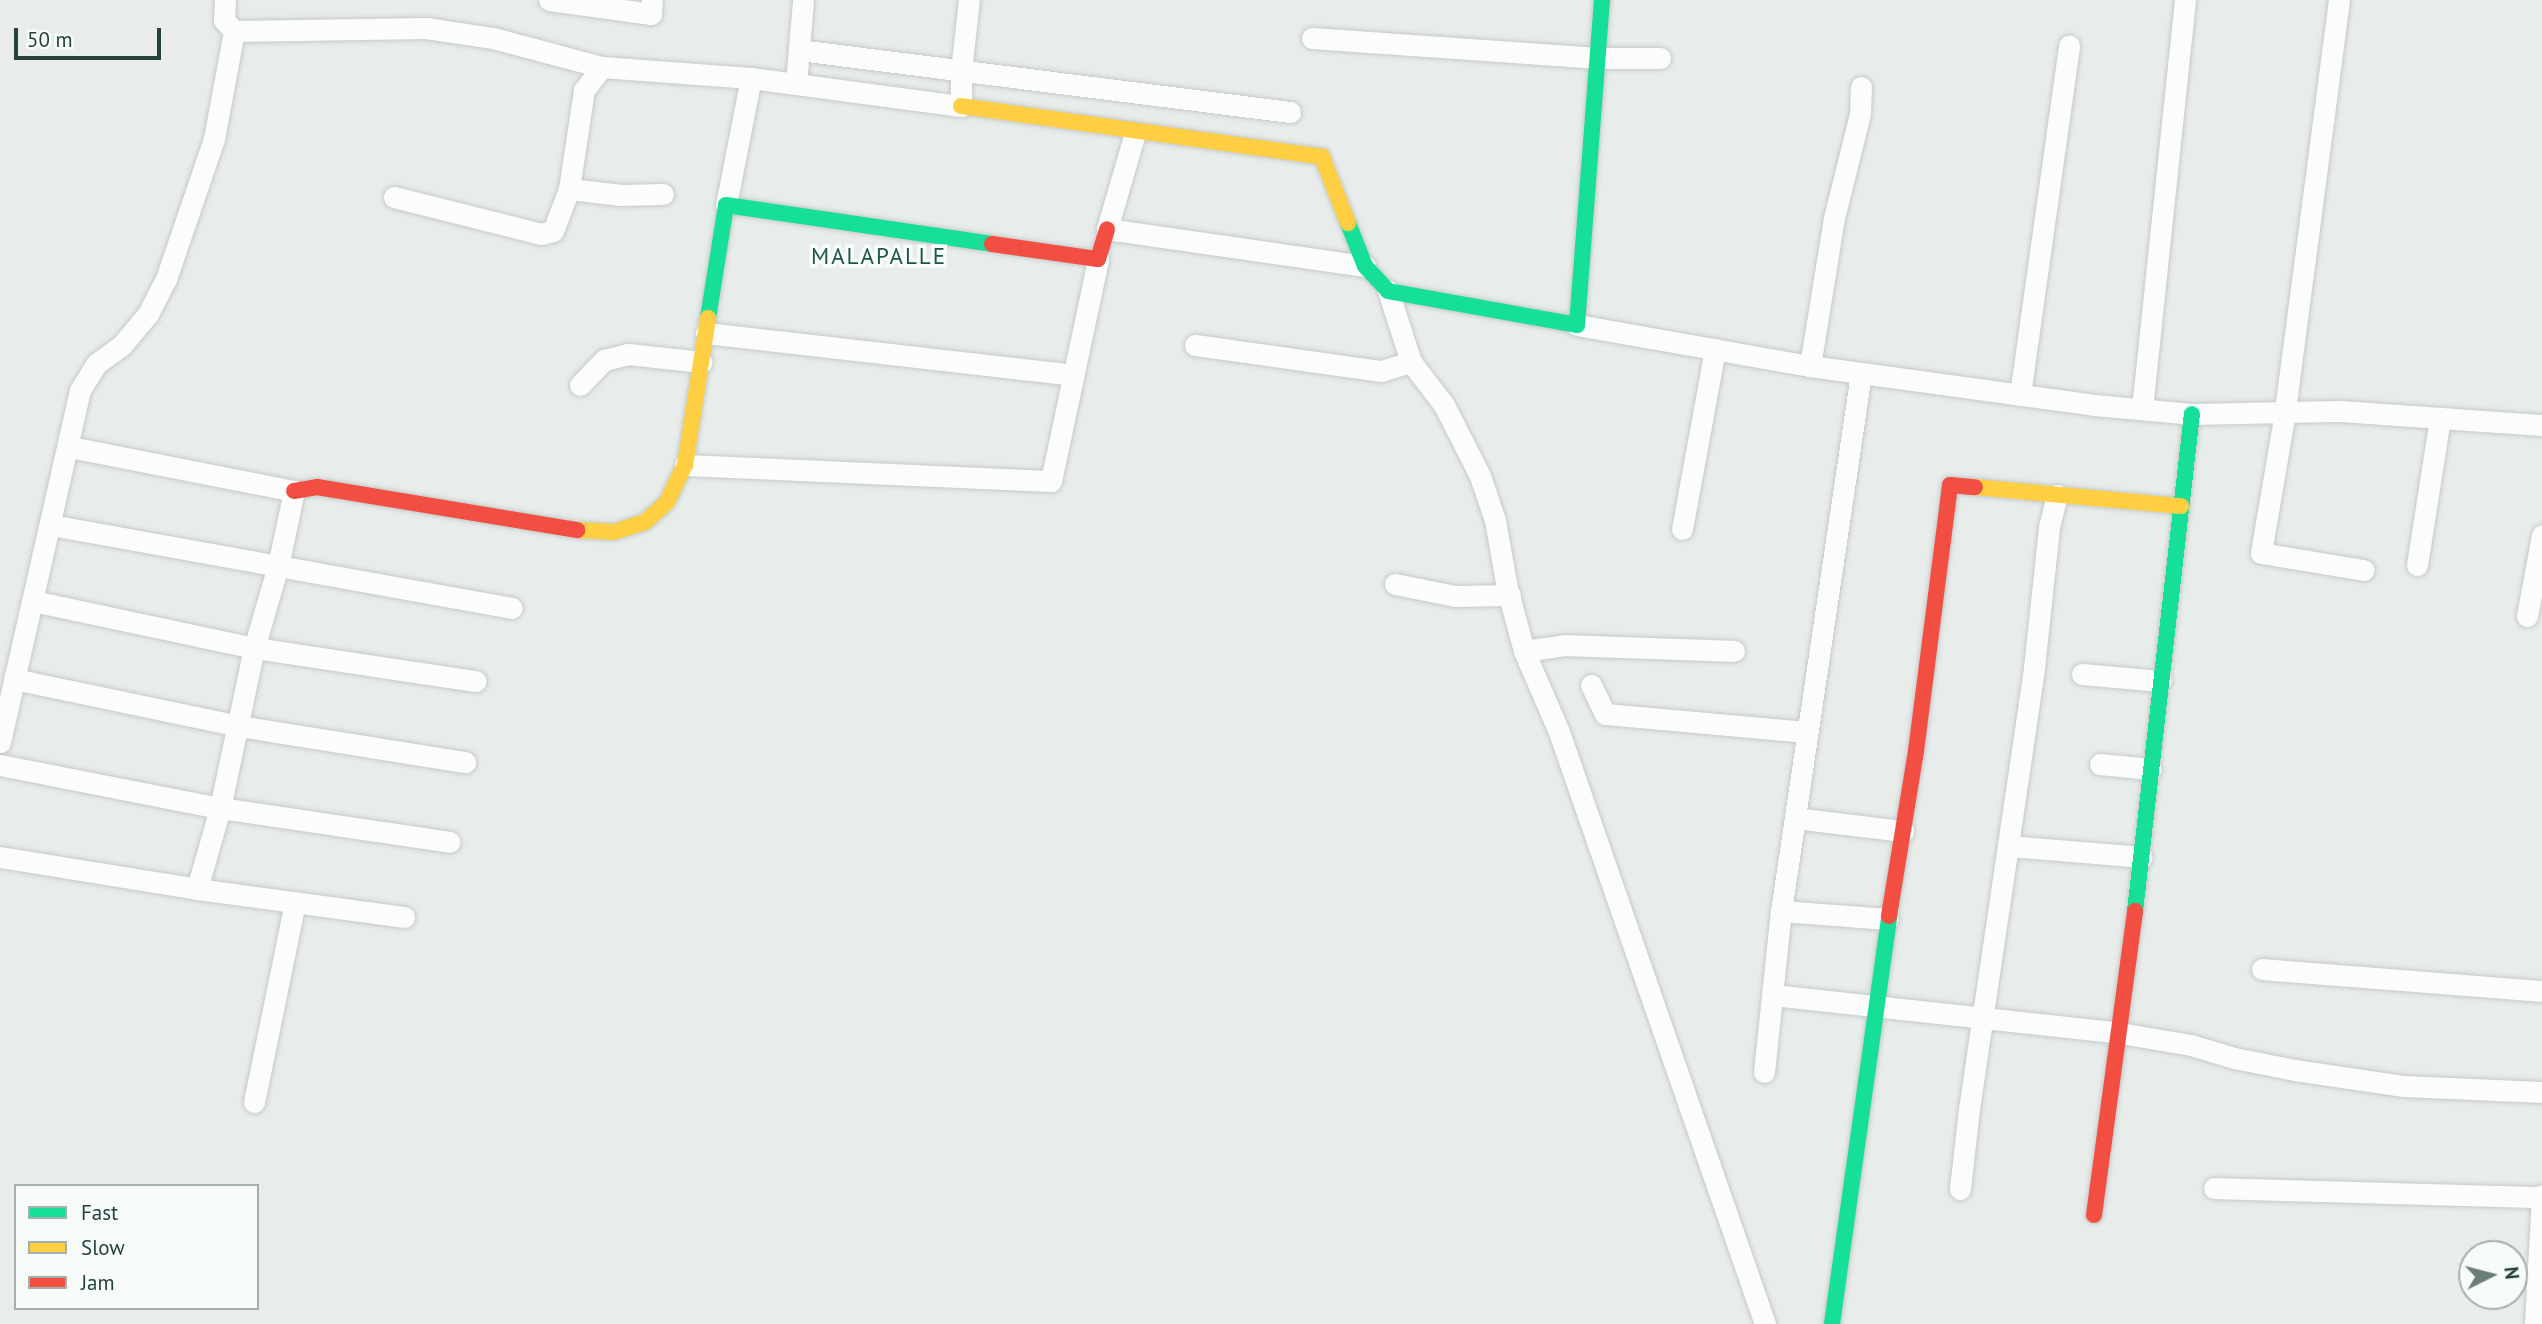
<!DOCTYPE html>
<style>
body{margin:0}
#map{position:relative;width:2542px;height:1324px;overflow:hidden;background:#e8edeb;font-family:"PT Sans",sans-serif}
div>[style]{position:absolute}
.roads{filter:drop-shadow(0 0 2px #c5cac8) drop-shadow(0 0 2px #c5cac8)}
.street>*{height:21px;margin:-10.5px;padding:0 10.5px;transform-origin:10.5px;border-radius:10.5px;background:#fcfcfc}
.fast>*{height:16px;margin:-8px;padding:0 8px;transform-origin:8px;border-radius:8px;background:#16e098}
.slow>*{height:16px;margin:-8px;padding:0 8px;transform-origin:8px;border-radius:8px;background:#ffcf43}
.jam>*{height:16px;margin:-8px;padding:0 8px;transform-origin:8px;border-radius:8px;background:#f24e42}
span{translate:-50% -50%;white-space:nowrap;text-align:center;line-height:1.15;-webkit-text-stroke:7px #f7fbf9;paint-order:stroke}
.quarter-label{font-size:23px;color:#1f5548;letter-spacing:2px}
.legend{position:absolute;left:14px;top:1184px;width:245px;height:126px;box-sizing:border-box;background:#f7fbf9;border:2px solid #a3b1ad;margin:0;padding:9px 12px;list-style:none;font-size:21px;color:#24423a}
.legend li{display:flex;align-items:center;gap:14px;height:35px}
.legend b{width:35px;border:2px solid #a3b1ad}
.north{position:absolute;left:2458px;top:1240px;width:70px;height:70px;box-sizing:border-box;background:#f7fbf9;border:2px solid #a3b1ad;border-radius:50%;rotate:84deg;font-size:19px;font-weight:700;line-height:28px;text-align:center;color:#24423a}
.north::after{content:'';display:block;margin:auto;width:24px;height:32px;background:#697e78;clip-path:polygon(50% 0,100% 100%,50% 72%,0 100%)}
.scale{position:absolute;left:14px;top:28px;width:147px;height:32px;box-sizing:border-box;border:4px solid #24423a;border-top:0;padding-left:9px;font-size:21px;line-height:24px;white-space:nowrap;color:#24423a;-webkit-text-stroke:5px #f7fbf9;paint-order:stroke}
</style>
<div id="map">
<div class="roads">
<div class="street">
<i style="left:225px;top:0;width:20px;rotate:93deg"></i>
<i style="left:224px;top:20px;width:15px;rotate:48deg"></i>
<i style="left:234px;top:31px;width:192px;rotate:-0.9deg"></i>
<i style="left:426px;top:28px;width:68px;rotate:8.5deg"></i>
<i style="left:493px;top:38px;width:113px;rotate:14.9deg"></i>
<i style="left:549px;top:0;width:103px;rotate:7.8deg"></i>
<i style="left:651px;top:14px;width:14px;rotate:-86deg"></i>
<i style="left:2339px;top:0;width:416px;rotate:97.5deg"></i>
<i style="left:2285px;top:412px;width:143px;rotate:99.7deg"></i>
<i style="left:2261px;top:553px;width:104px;rotate:9.4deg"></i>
<i style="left:1312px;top:38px;width:287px;rotate:4deg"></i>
<i style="left:1598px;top:58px;width:62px"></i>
<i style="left:799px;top:50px;width:495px;rotate:7.2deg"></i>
<i style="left:796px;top:84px;width:84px;rotate:-85.2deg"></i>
<i style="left:1135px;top:133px;width:100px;rotate:106.3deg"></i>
<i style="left:1107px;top:229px;width:261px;rotate:8.2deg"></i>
<i style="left:663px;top:194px;width:42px;rotate:178.6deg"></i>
<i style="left:621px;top:195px;width:52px;rotate:-173.4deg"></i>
<i style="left:569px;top:189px;width:100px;rotate:-81.4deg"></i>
<i style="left:584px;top:90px;width:29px;rotate:-52deg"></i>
<i style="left:602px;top:67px;width:149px;rotate:4.2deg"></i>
<i style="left:394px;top:197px;width:152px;rotate:14.1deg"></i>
<i style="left:541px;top:234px;width:12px;rotate:-14deg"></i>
<i style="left:553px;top:231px;width:45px;rotate:-69.1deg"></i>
<i style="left:726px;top:205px;width:129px;rotate:-78.9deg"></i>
<i style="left:751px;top:78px;width:212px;rotate:7.6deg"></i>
<i style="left:961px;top:106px;width:35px;rotate:-90deg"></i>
<i style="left:961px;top:71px;width:71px;rotate:-83.6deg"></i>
<i style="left:1577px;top:325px;width:237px;rotate:10deg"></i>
<i style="left:1810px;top:366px;width:287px;rotate:7.8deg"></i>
<i style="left:2094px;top:405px;width:98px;rotate:5.2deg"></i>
<i style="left:2192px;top:414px;width:148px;rotate:-1.2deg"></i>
<i style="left:2340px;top:411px;width:202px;rotate:4deg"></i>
<i style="left:706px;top:333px;width:369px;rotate:6.5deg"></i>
<i style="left:1195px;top:345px;width:188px;rotate:8deg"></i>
<i style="left:1381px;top:371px;width:31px;rotate:-17deg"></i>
<i style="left:1411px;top:362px;width:75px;rotate:-107.9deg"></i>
<i style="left:1411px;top:362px;width:54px;rotate:52.5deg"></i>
<i style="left:1444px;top:405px;width:80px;rotate:63.1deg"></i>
<i style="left:1480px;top:476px;width:46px;rotate:71.2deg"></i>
<i style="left:1495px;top:520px;width:69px;rotate:80deg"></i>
<i style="left:1507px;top:588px;width:65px;rotate:74.9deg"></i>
<i style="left:1524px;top:651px;width:88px;rotate:66.6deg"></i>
<i style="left:1559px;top:732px;width:627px;rotate:70.81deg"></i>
<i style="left:1810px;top:366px;width:150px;rotate:-80.8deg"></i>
<i style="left:1834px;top:218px;width:107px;rotate:-76deg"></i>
<i style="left:1860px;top:114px;width:27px;rotate:-88deg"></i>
<i style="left:580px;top:385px;width:35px;rotate:-46deg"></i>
<i style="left:604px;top:360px;width:25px;rotate:-14deg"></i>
<i style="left:628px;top:354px;width:74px;rotate:6.2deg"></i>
<i style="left:2020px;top:395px;width:353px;rotate:-82deg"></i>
<i style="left:2142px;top:409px;width:411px;rotate:-84deg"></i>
<i style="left:685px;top:465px;width:366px;rotate:2.5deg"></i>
<i style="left:1051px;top:481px;width:227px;rotate:-78deg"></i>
<i style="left:51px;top:525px;width:468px;rotate:10.2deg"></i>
<i style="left:1682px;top:529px;width:183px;rotate:-79.6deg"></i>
<i style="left:2417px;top:565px;width:149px;rotate:-81.1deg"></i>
<i style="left:1395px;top:584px;width:61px;rotate:11.3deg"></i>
<i style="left:1455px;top:596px;width:55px;rotate:-1deg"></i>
<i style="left:33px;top:601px;width:226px;rotate:12deg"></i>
<i style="left:254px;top:648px;width:224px;rotate:8.5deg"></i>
<i style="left:2527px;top:616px;width:82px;rotate:-79.5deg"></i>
<i style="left:1524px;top:651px;width:41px;rotate:-8.3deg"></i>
<i style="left:1565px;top:645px;width:169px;rotate:2deg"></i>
<i style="left:2082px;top:674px;width:79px;rotate:5.1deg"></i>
<i style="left:14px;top:679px;width:230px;rotate:11.8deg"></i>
<i style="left:239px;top:726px;width:229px;rotate:9.1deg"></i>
<i style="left:1591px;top:685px;width:32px;rotate:64deg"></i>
<i style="left:1605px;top:714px;width:203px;rotate:5.1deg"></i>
<i style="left:0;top:742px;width:361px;rotate:-77.2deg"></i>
<i style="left:80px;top:390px;width:31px;rotate:-58deg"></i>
<i style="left:96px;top:364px;width:31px;rotate:-36deg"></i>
<i style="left:121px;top:346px;width:42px;rotate:-49.8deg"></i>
<i style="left:148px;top:314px;width:39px;rotate:-63deg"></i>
<i style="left:166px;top:279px;width:148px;rotate:-71.1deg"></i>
<i style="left:214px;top:139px;width:110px;rotate:-79.5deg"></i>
<i style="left:2100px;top:764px;width:51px;rotate:5.6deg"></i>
<i style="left:0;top:765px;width:224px;rotate:11.1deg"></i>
<i style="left:220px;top:808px;width:232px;rotate:8.4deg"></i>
<i style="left:1795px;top:818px;width:109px;rotate:6.9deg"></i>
<i style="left:2009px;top:846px;width:133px;rotate:4.7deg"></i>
<i style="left:0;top:857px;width:200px;rotate:9.2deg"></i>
<i style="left:197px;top:889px;width:84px;rotate:-74.1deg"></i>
<i style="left:220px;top:808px;width:164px;rotate:-78deg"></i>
<i style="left:254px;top:648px;width:85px;rotate:-73.7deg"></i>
<i style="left:278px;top:566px;width:77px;rotate:-78deg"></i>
<i style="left:294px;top:491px;width:229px;rotate:-168.9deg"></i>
<i style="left:197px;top:889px;width:209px;rotate:7.7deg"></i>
<i style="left:1781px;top:911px;width:107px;rotate:4.3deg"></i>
<i style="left:2262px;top:969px;width:281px;rotate:4.5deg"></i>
<i style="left:1773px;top:995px;width:349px;rotate:6.2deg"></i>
<i style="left:2120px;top:1033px;width:72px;rotate:9.6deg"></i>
<i style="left:2191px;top:1045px;width:45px;rotate:16.8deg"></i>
<i style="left:2234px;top:1058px;width:62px;rotate:11.1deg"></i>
<i style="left:2295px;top:1070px;width:110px;rotate:8.4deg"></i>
<i style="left:2404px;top:1086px;width:138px;rotate:2.5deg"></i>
<i style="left:1764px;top:1072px;width:162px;rotate:-84deg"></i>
<i style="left:1781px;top:911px;width:544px;rotate:-81.54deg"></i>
<i style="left:254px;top:1102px;width:204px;rotate:-78.4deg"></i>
<i style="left:2214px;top:1188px;width:328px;rotate:1.6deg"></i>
<i style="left:1960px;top:1189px;width:81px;rotate:-83.6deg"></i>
<i style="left:1969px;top:1109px;width:446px;rotate:-81.6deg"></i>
<i style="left:2034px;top:668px;width:142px;rotate:-83.9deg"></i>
<i style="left:2049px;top:527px;width:33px;rotate:-76deg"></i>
<i style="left:2535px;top:1324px;width:129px;rotate:-86.9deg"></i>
</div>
<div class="fast">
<i style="left:1348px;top:223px;width:46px;rotate:68.4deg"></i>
<i style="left:1365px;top:266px;width:34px;rotate:47deg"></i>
<i style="left:1388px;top:291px;width:192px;rotate:10.2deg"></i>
<i style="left:1577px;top:325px;width:326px;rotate:-85.6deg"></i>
<i style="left:708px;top:318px;width:114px;rotate:-80.9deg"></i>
<i style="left:726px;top:205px;width:269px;rotate:8.3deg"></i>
<i style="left:2135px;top:911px;width:500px;rotate:-83.46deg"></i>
<i style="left:1832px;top:1324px;width:412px;rotate:-82deg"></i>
</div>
<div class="slow">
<i style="left:961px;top:106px;width:365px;rotate:8deg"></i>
<i style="left:1322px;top:157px;width:71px;rotate:68.5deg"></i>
<i style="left:1975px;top:487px;width:207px;rotate:5.3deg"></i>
<i style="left:577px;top:530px;width:37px;rotate:3deg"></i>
<i style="left:614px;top:532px;width:33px;rotate:-18deg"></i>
<i style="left:645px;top:522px;width:30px;rotate:-42deg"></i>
<i style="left:667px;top:502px;width:41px;rotate:-64.1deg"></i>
<i style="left:685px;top:465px;width:149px;rotate:-81.1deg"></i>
</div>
<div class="jam">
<i style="left:992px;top:244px;width:107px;rotate:8.1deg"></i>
<i style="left:1098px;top:259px;width:31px;rotate:-73deg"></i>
<i style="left:294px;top:491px;width:23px;rotate:-10deg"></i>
<i style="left:317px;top:487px;width:264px;rotate:9.4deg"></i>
<i style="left:1889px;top:916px;width:167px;rotate:-80.7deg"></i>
<i style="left:1916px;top:751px;width:268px;rotate:-82.7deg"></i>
<i style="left:1950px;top:485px;width:25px;rotate:5deg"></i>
<i style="left:2094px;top:1215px;width:307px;rotate:-82.3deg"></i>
</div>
</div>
<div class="quarter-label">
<span style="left:879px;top:256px">MALAPALLE</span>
</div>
<ul class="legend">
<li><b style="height:9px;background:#16e098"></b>Fast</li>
<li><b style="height:9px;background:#ffcf43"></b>Slow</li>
<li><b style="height:9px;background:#f24e42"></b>Jam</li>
</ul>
<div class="north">N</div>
<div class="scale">50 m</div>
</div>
